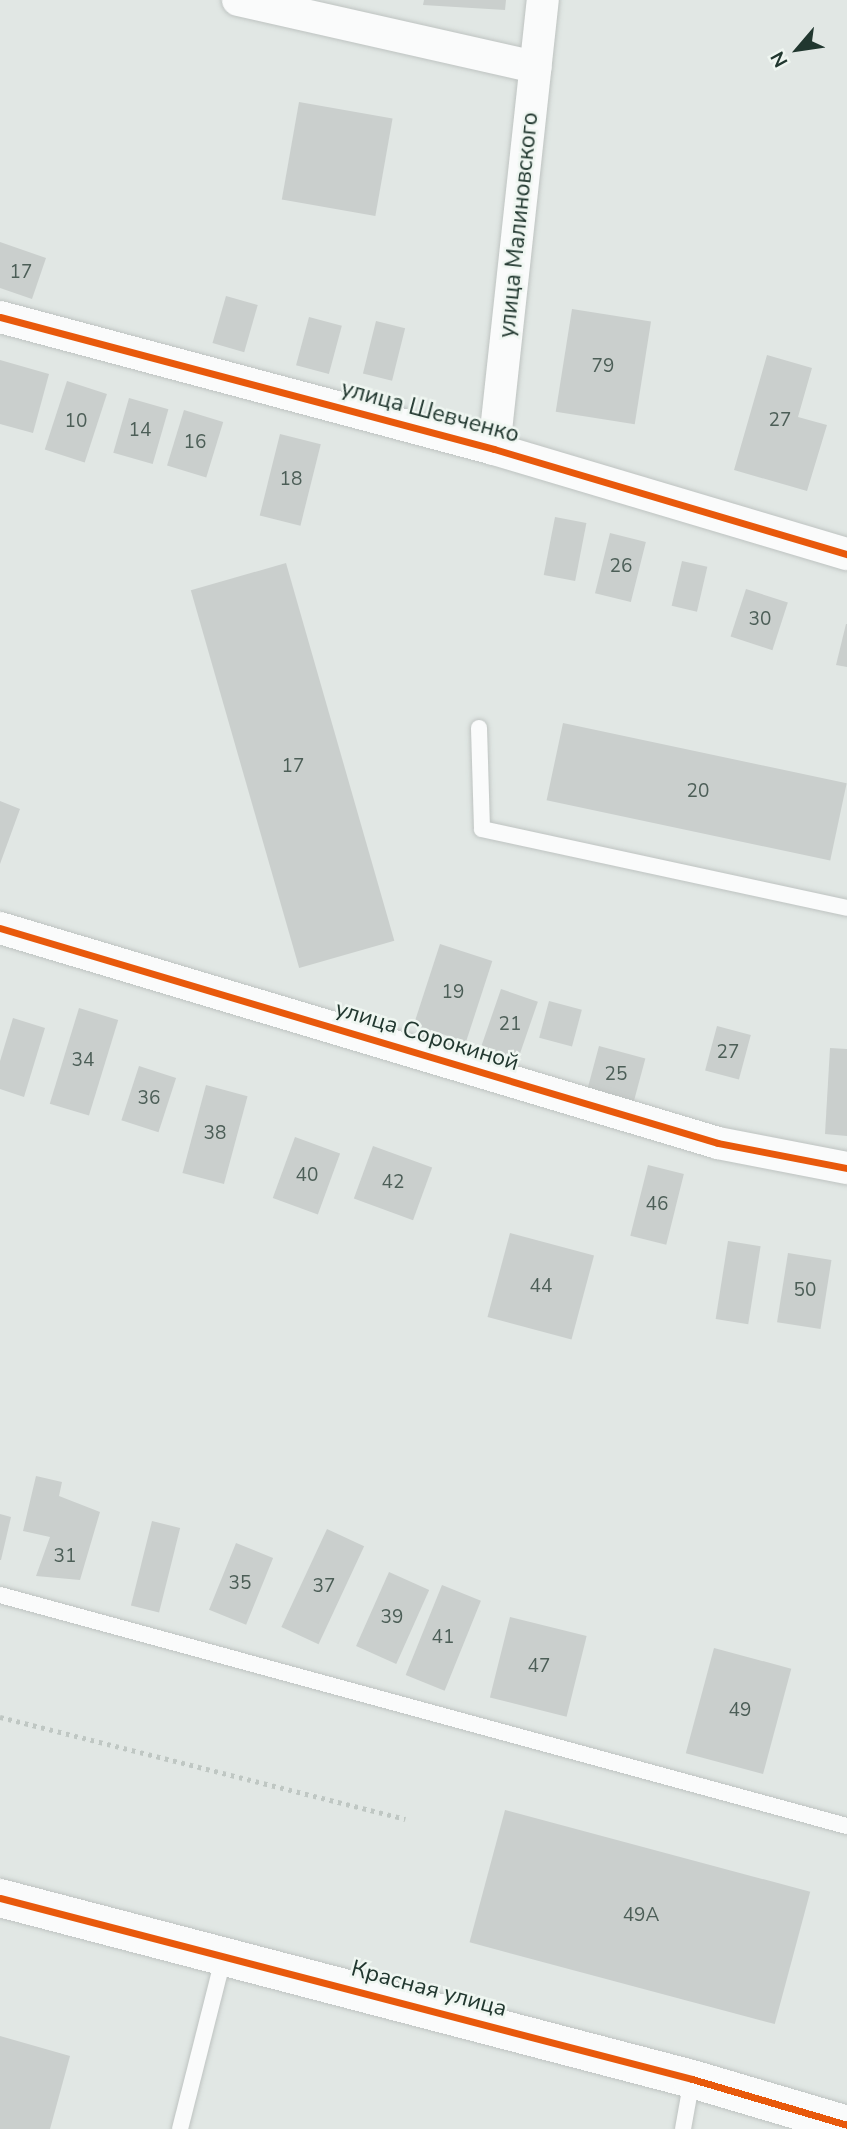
<!DOCTYPE html>
<meta charset="utf-8">
<style>
body{margin:0}
#map{position:relative;width:847px;height:2129px;overflow:hidden;background:#e1e7e4;font-family:"Nunito Sans",sans-serif}
div>[style]{position:absolute}
.building>*{inset:0;background:#cacfcd;transform-origin:0 0}
.path>*{height:4.5px;margin-top:-2.25px;transform-origin:0;background:repeating-linear-gradient(90deg,#bfc7c3 0 3.5px,transparent 0 8.5px)}
.roads{filter:drop-shadow(0 0 2px #bec3c1) drop-shadow(0 0 2px #bec3c1)}
.lane>*{height:16px;margin:-8px;padding:0 8px;transform-origin:8px;border-radius:8px;background:#fafbfb}
.street>*{height:32px;margin:-16px;padding:0 16px;transform-origin:16px;border-radius:16px;background:#fafbfb}
.secondary>*{height:38px;margin:-19px;padding:0 19px;transform-origin:19px;border-radius:19px;background:#fafbfb}
.cycleway>*{height:7px;margin:-3.5px;padding:0 3.5px;transform-origin:3.5px;border-radius:3.5px;background:#e8590c}
span{translate:-50% -50%;white-space:nowrap;text-align:center;line-height:1.15;-webkit-text-stroke:5px #eff6f1;paint-order:stroke}
.number-label{font-size:19px;color:#4c5e57}
.number-label span{-webkit-text-stroke-width:0}
.street-label{font-size:23px;color:#21372f}
.north{position:absolute;left:763px;top:14px;width:70px;height:70px;-webkit-text-stroke:5px #eff6f1;paint-order:stroke;rotate:241deg;font-size:19px;font-weight:700;line-height:28px;text-align:center;color:#21372f}
.north::after{content:'';display:block;margin:auto;width:24px;height:32px;background:#21372f;clip-path:polygon(50% 0,100% 100%,50% 72%,0 100%)}
</style>
<div id="map">
<div class="building">
<i style="clip-path:polygon(424px 0,506px 0,505px 10px,423px 5px)"></i>
<i style="left:299px;top:102px;width:95px;height:99px;rotate:10deg"></i>
<i style="clip-path:polygon(0 242px,46px 258px,32px 299px,0 288px)"></i>
<i style="left:226px;top:296px;width:33px;height:49px;rotate:16deg"></i>
<i style="left:572px;top:309px;width:80px;height:104px;rotate:9deg"></i>
<i style="left:309px;top:317px;width:34px;height:50px;rotate:15deg"></i>
<i style="left:376px;top:321px;width:30px;height:54px;rotate:14deg"></i>
<i style="clip-path:polygon(767px 355px,812px 368px,798px 417px,827px 425px,807px 491px,734px 470px)"></i>
<i style="clip-path:polygon(0 360px,49px 374px,33px 433px,0 424px)"></i>
<i style="left:67px;top:381px;width:42px;height:72px;rotate:18deg"></i>
<i style="left:129px;top:398px;width:41px;height:57px;rotate:16deg"></i>
<i style="left:184px;top:410px;width:41px;height:58px;rotate:17deg"></i>
<i style="left:280px;top:434px;width:42px;height:84px;rotate:14deg"></i>
<i style="left:555px;top:517px;width:32px;height:59px;rotate:11deg"></i>
<i style="left:610px;top:533px;width:37px;height:62px;rotate:14deg"></i>
<i style="left:682px;top:561px;width:26px;height:46px;rotate:13deg"></i>
<i style="left:286px;top:563px;width:393px;height:99px;rotate:74deg"></i>
<i style="left:746px;top:589px;width:44px;height:50px;rotate:18deg"></i>
<i style="clip-path:polygon(846px 624px,847px 624px,847px 667px,836px 665px)"></i>
<i style="left:563px;top:723px;width:290px;height:79px;rotate:12deg"></i>
<i style="clip-path:polygon(0 801px,20px 809px,0 864px)"></i>
<i style="left:440px;top:944px;width:55px;height:85px;rotate:18deg"></i>
<i style="left:501px;top:989px;width:39px;height:61px;rotate:19deg"></i>
<i style="left:549px;top:1001px;width:34px;height:38px;rotate:15deg"></i>
<i style="left:79px;top:1008px;width:41px;height:100px;rotate:17deg"></i>
<i style="clip-path:polygon(13px 1018px,45px 1028px,24px 1097px,0 1089px,0 1061px)"></i>
<i style="left:717px;top:1026px;width:35px;height:46px;rotate:15deg"></i>
<i style="left:599px;top:1046px;width:48px;height:47px;rotate:15deg"></i>
<i style="clip-path:polygon(830px 1048px,847px 1049px,847px 1136px,825px 1134px)"></i>
<i style="left:139px;top:1066px;width:39px;height:57px;rotate:18deg"></i>
<i style="left:206px;top:1085px;width:43px;height:91px;rotate:15deg"></i>
<i style="left:295px;top:1137px;width:48px;height:65px;rotate:20deg"></i>
<i style="left:373px;top:1146px;width:63px;height:56px;rotate:20deg"></i>
<i style="left:648px;top:1165px;width:37px;height:73px;rotate:14deg"></i>
<i style="left:510px;top:1233px;width:87px;height:87px;rotate:15deg"></i>
<i style="left:728px;top:1241px;width:33px;height:79px;rotate:9deg"></i>
<i style="left:788px;top:1253px;width:44px;height:70px;rotate:9deg"></i>
<i style="clip-path:polygon(36px 1476px,62px 1482px,59px 1496px,100px 1512px,80px 1580px,36px 1576px,50px 1537px,23px 1531px)"></i>
<i style="clip-path:polygon(0 1514px,11px 1517px,1px 1560px,0 1560px)"></i>
<i style="left:152px;top:1521px;width:29px;height:87px;rotate:14deg"></i>
<i style="left:327px;top:1529px;width:41px;height:108px;rotate:25deg"></i>
<i style="left:236px;top:1543px;width:40px;height:72px;rotate:22deg"></i>
<i style="left:389px;top:1572px;width:44px;height:81px;rotate:24deg"></i>
<i style="left:442px;top:1585px;width:42px;height:97px;rotate:22deg"></i>
<i style="left:510px;top:1617px;width:79px;height:83px;rotate:14deg"></i>
<i style="left:714px;top:1648px;width:80px;height:109px;rotate:15deg"></i>
<i style="left:505px;top:1810px;width:316px;height:137px;rotate:15deg"></i>
<i style="clip-path:polygon(0 2036px,70px 2056px,50px 2129px,0 2129px)"></i>
</div>
<div class="path">
<i style="left:0;top:1717px;width:418px;rotate:14.1deg"></i>
</div>
<div class="roads">
<div class="lane">
<i style="left:479px;top:728px;width:101px;rotate:88.3deg"></i>
<i style="left:482px;top:829px;width:373px;rotate:12.2deg"></i>
<i style="left:0;top:1595px;width:878px;rotate:15.26deg"></i>
<i style="left:180px;top:2129px;width:179px;rotate:-75.8deg"></i>
<i style="left:683px;top:2129px;width:51px;rotate:-79.8deg"></i>
</div>
<div class="street">
<i style="left:238px;top:0;width:305px;rotate:12.7deg"></i>
<i style="left:0;top:317px;width:511px;rotate:14.96deg"></i>
<i style="left:494px;top:449px;width:368px;rotate:16.6deg"></i>
<i style="left:494px;top:449px;width:452px;rotate:-83.8deg"></i>
<i style="left:0;top:928px;width:749px;rotate:16.67deg"></i>
<i style="left:718px;top:1143px;width:131px;rotate:11deg"></i>
</div>
<div class="secondary">
<i style="left:0;top:1898px;width:715px;rotate:14.66deg"></i>
<i style="left:692px;top:2079px;width:162px;rotate:16.5deg"></i>
</div>
</div>
<div class="cycleway">
<i style="left:0;top:317px;width:511px;rotate:14.96deg"></i>
<i style="left:494px;top:449px;width:368px;rotate:16.6deg"></i>
<i style="left:0;top:928px;width:749px;rotate:16.67deg"></i>
<i style="left:718px;top:1143px;width:131px;rotate:11deg"></i>
<i style="left:0;top:1898px;width:715px;rotate:14.66deg"></i>
<i style="left:692px;top:2079px;width:162px;rotate:16.5deg"></i>
</div>
<div class="number-label">
<span style="left:21px;top:273px">17</span>
<span style="left:603px;top:367px">79</span>
<span style="left:780px;top:421px">27</span>
<span style="left:76px;top:422px">10</span>
<span style="left:140px;top:431px">14</span>
<span style="left:195px;top:443px">16</span>
<span style="left:291px;top:480px">18</span>
<span style="left:621px;top:567px">26</span>
<span style="left:760px;top:620px">30</span>
<span style="left:293px;top:767px">17</span>
<span style="left:698px;top:792px">20</span>
<span style="left:453px;top:993px">19</span>
<span style="left:510px;top:1025px">21</span>
<span style="left:728px;top:1053px">27</span>
<span style="left:83px;top:1061px">34</span>
<span style="left:616px;top:1075px">25</span>
<span style="left:149px;top:1099px">36</span>
<span style="left:215px;top:1134px">38</span>
<span style="left:307px;top:1176px">40</span>
<span style="left:393px;top:1183px">42</span>
<span style="left:657px;top:1205px">46</span>
<span style="left:541px;top:1287px">44</span>
<span style="left:805px;top:1291px">50</span>
<span style="left:65px;top:1557px">31</span>
<span style="left:240px;top:1584px">35</span>
<span style="left:324px;top:1587px">37</span>
<span style="left:392px;top:1618px">39</span>
<span style="left:443px;top:1638px">41</span>
<span style="left:539px;top:1667px">47</span>
<span style="left:740px;top:1711px">49</span>
<span style="left:641px;top:1916px">49А</span>
</div>
<div class="street-label">
<span style="left:519px;top:225px;rotate:-84deg">улица Малиновского</span>
<span style="left:430px;top:412px;rotate:15deg">улица Шевченко</span>
<span style="left:427px;top:1036px;rotate:17deg">улица Сорокиной</span>
<span style="left:429px;top:1989px;rotate:15deg">Красная улица</span>
</div>
<div class="north">N</div>
</div>
